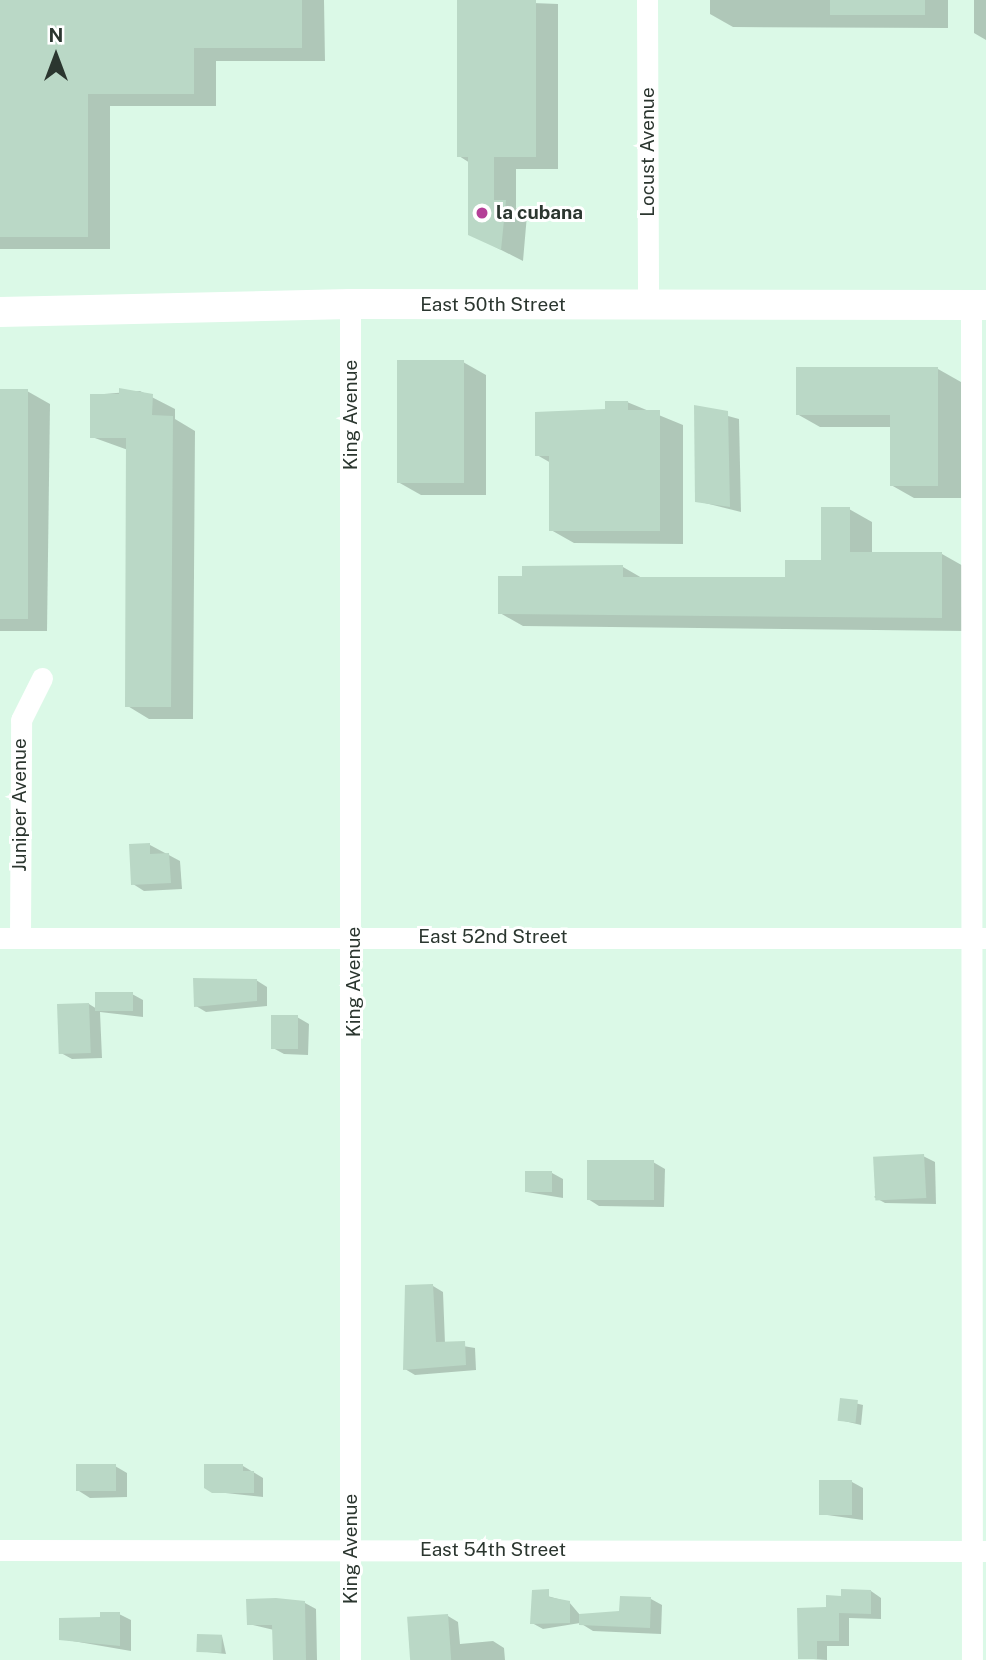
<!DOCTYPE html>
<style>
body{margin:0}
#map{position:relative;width:986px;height:1660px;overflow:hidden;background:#dbf9e7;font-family:"Public Sans",sans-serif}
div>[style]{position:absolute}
.shadow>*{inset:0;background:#0003}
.building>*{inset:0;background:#bad8c6;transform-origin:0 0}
.street>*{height:21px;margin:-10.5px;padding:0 10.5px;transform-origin:10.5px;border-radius:10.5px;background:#fff}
.secondary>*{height:30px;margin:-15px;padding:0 15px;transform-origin:15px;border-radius:15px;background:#fff}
.dots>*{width:19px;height:19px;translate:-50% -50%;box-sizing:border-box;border:4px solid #fff;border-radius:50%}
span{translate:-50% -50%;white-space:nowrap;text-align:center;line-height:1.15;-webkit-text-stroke:6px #fff;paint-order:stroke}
.street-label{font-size:19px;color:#2b362f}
.poi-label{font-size:19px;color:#2b362f;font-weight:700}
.left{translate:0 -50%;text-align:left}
.north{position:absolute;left:21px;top:21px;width:70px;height:70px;-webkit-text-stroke:5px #fff;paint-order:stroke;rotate:0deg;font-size:19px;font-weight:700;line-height:28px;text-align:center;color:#2b362f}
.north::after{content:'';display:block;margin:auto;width:24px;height:32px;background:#2b362f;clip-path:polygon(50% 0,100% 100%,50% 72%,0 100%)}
</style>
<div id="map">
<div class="shadow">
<i style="clip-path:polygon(0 0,324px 0,325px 61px,216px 61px,216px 106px,110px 106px,110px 249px,0 249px)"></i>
<i style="clip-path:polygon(459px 0,558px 4px,558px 169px,516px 169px,516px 208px,527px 215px,523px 261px,470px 234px,470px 163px,459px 156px)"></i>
<i style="clip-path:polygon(710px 0,948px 0,948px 28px,733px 27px,710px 14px)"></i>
<i style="clip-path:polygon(974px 0,986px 0,986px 40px,974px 33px)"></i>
<i style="clip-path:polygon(463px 362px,486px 375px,486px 495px,421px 495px,398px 482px)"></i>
<i style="clip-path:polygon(938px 369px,961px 382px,961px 498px,914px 498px,891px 485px,891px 427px,820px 427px,797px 414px)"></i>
<i style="clip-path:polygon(0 390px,27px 391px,50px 404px,47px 631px,0 631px)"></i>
<i style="clip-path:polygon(140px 391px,175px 409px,175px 419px,195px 431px,193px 719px,149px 719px,126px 705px,128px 450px,92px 437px,92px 395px)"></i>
<i style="clip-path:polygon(627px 402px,683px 425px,683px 544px,574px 543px,551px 530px,551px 463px,537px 455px)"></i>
<i style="clip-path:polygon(695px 407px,739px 419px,741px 512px,697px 501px)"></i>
<i style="clip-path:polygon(849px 509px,872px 522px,872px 554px,942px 554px,965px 567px,965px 631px,523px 626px,500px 613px,524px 578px,623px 567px,642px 578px,786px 578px,823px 562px)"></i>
<i style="clip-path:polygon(150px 845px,180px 861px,182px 889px,144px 891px,133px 884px)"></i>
<i style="clip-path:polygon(256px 980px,267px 987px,267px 1006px,206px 1012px,196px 1006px)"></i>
<i style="clip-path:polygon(132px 994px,143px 1000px,143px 1017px,100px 1012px,102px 1058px,72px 1059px,61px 1053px,89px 1004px,97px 1009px)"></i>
<i style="clip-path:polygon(297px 1017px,309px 1024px,308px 1055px,284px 1054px,273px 1048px)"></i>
<i style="clip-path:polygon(923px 1156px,935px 1162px,936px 1204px,885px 1203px,874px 1197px)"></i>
<i style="clip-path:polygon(653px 1162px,665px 1169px,664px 1207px,599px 1206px,588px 1199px)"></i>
<i style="clip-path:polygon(552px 1173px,563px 1179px,563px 1198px,527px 1192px)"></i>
<i style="clip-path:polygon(433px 1286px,443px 1292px,445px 1343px,475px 1348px,476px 1370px,415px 1375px,405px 1369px)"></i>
<i style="clip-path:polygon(842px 1400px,863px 1405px,861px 1425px,840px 1420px)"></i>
<i style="clip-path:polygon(115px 1466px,127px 1473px,127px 1497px,90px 1498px,79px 1491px)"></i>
<i style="clip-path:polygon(243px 1466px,263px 1478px,263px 1497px,216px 1492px)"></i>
<i style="clip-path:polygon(852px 1482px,863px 1488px,863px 1520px,820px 1514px)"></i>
<i style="clip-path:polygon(871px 1591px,881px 1598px,881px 1619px,849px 1618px,849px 1646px,827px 1646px,827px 1660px,800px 1658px,828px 1609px)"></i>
<i style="clip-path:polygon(533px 1592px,569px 1602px,580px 1615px,621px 1613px,651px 1599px,662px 1605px,661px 1634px,593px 1631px,580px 1623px,543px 1629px,532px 1623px)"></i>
<i style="clip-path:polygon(305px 1603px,316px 1609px,317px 1660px,276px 1660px,274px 1630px,249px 1624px)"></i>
<i style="clip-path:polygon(119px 1614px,131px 1620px,131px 1651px,61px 1639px)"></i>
<i style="clip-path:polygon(448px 1616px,458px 1622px,460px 1644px,493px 1641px,504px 1648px,505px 1660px,411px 1660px)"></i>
<i style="clip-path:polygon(222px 1636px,226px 1654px,198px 1651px)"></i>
</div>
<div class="building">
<i style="clip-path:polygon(0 0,302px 0,302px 48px,194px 48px,194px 94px,88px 94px,88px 237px,0 237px)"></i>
<i style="clip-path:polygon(457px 0,536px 0,536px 157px,494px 157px,494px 200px,506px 200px,501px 250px,468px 235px,468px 157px,457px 157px)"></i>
<i style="left:830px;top:0;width:95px;height:15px"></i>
<i style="left:397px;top:360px;width:67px;height:123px"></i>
<i style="clip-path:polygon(796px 367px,938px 367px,938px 486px,890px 486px,890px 415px,796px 415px)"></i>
<i style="clip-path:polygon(119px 388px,153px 394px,152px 415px,173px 416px,171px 707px,125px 707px,126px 438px,90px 438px,90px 394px,119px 394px)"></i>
<i style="left:0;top:389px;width:28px;height:230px"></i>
<i style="clip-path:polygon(605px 401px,628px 401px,628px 410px,660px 410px,660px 531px,549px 531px,549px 456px,535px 456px,535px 412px,605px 409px)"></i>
<i style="clip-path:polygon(694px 405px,728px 411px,730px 507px,695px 502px)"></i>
<i style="clip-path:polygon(821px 507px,850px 507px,850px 552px,942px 552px,942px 618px,498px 614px,498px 576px,522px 576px,522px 566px,623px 565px,623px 577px,785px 577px,785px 560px,821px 560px)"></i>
<i style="clip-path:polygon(150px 843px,150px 854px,169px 853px,171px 883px,131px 885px,129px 844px)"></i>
<i style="clip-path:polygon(193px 978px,257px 979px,257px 1001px,194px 1007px)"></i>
<i style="left:95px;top:992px;width:38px;height:19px"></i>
<i style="left:89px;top:1003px;width:50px;height:32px;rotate:88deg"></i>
<i style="left:271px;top:1015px;width:27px;height:34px"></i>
<i style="left:924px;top:1154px;width:44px;height:51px;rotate:87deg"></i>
<i style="left:587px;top:1160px;width:67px;height:40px"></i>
<i style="left:552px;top:1171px;width:21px;height:27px;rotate:90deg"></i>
<i style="clip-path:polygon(433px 1284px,436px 1342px,465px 1341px,466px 1365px,403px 1370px,405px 1285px)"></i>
<i style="left:840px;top:1398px;width:18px;height:23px;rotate:6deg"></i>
<i style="left:116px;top:1464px;width:27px;height:40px;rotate:90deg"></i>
<i style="clip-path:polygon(204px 1464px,243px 1464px,243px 1471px,254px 1471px,254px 1493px,212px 1493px,204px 1488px)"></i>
<i style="left:819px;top:1480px;width:33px;height:35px"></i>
<i style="clip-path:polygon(549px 1589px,549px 1597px,570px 1601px,570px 1623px,530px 1624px,532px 1590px)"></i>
<i style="clip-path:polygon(841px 1589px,871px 1590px,871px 1614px,839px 1613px,839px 1641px,817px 1641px,817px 1659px,798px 1659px,797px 1608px,826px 1607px,826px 1595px,841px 1596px)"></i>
<i style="clip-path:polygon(620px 1596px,651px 1597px,650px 1628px,579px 1625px,579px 1614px,619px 1611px)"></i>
<i style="clip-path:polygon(276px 1598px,305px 1601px,306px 1660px,273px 1660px,272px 1625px,247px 1625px,246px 1599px)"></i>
<i style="clip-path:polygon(100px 1612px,120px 1612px,120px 1646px,59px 1640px,59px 1618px,100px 1617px)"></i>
<i style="left:448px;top:1614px;width:46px;height:41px;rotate:86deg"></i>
<i style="left:197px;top:1634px;width:25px;height:18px;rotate:2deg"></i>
</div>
<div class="street">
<i style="left:647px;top:0;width:305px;rotate:89.8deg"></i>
<i style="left:350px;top:304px;width:1356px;rotate:90deg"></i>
<i style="left:971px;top:305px;width:1355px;rotate:89.96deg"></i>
<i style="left:0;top:938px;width:986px"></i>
<i style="left:20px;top:938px;width:218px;rotate:-89.7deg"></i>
<i style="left:21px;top:720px;width:47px;rotate:-63.4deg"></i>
<i style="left:0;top:1550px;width:985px;rotate:0.06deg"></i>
</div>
<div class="secondary">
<i style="left:0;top:312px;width:350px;rotate:-1.3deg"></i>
<i style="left:350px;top:304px;width:636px;rotate:0.09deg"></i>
</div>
<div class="dots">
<i style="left:482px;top:213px;background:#b43f97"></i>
</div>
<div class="street-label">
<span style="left:648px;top:152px;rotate:-90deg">Locust Avenue</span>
<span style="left:493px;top:305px">East 50th Street</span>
<span style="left:351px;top:415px;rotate:-90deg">King Avenue</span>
<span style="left:20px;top:805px;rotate:-90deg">Juniper Avenue</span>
<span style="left:493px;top:937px">East 52nd Street</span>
<span style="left:354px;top:982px;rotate:-90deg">King Avenue</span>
<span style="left:351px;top:1549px;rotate:-90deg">King Avenue</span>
<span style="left:493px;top:1550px">East 54th Street</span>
</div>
<div class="poi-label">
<span class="left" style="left:496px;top:213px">la cubana</span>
</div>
<div class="north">N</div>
</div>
